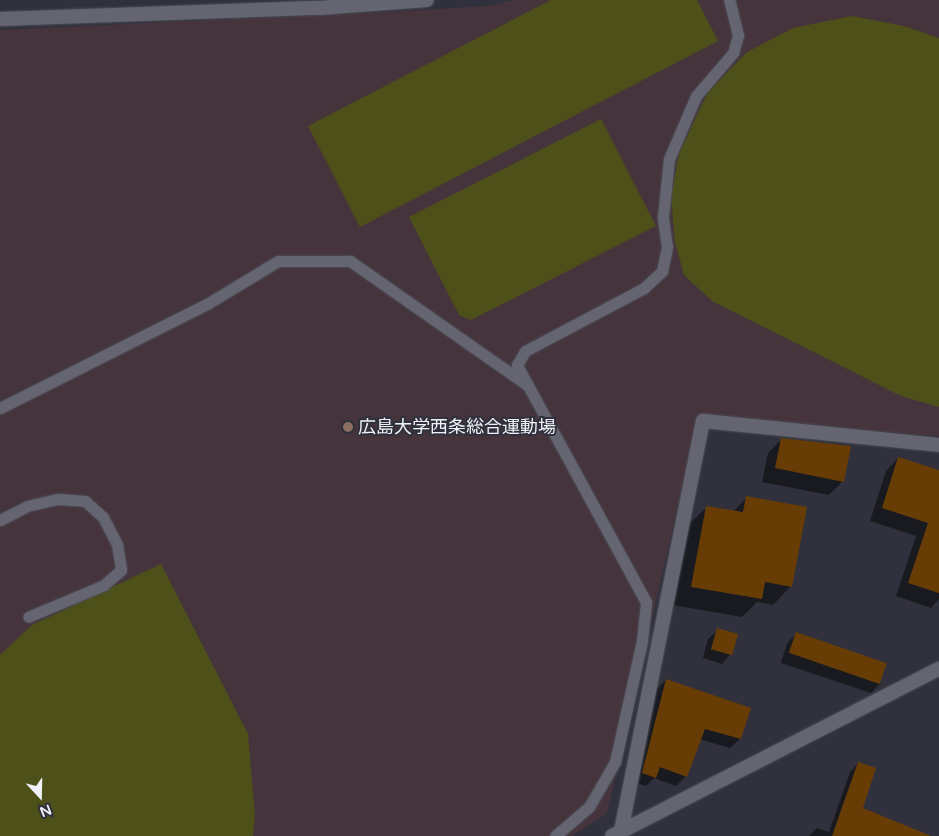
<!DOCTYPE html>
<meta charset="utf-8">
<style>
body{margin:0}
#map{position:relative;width:939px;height:836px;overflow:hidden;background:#30313c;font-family:"Varela Round","Noto Sans JP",sans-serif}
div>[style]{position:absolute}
.education>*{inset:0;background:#46343c}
.green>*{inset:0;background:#4d5019}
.shadow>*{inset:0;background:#0007}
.building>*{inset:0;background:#683c05;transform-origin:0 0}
.roads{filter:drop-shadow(0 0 1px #4c4d56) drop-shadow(0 0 1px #4c4d56)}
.service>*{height:11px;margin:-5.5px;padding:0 5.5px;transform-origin:5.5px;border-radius:5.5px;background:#646571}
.minor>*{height:14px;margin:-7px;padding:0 7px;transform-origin:7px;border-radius:7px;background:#646571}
.tertiary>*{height:14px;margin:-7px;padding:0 7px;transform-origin:7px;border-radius:7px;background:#646571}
.secondary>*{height:14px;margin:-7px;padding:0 7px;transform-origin:7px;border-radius:7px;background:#646571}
.dots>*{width:14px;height:14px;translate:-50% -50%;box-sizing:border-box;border:2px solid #30313c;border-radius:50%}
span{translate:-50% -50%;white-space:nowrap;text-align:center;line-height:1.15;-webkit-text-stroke:4px #30313c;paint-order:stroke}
.poi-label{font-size:18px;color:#f0f1f8}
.left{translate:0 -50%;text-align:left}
.north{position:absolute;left:15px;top:771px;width:50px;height:50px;-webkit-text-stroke:4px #30313c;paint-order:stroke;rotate:159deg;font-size:14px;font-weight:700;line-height:20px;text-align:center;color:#f0f1f8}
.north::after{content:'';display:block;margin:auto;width:18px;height:22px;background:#f0f1f8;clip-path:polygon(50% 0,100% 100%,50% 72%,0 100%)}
</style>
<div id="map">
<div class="education">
<i style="clip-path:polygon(513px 0,939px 0,939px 436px,698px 418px,607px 813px,572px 836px,0 836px,0 30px,387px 12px,489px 6px)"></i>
</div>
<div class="green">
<i style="clip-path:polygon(551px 0,697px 0,718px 41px,360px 227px,308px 126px)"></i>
<i style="clip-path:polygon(852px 16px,904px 26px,939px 38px,939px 407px,901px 396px,712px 301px,684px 275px,675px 242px,671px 196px,679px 153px,708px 92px,747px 52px,793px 28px)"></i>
<i style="clip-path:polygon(601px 119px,656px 226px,471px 320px,459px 315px,409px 217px)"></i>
<i style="clip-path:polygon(161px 564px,248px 734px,255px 815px,253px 836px,0 836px,0 655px,32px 625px)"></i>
</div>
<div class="shadow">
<i style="clip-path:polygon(782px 439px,843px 481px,829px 495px,762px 482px,768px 453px)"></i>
<i style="clip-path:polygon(898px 458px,939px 477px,939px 599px,931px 608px,896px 596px,916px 536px,870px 521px,886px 471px)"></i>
<i style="clip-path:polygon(747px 497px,791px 586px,773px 605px,757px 602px,742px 617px,673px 605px,688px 525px,707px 507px,733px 512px)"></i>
<i style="clip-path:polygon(718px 630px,731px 654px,722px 664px,703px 658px,708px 639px)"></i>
<i style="clip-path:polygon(796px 634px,880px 684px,871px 693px,781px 663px,787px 643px)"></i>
<i style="clip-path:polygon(666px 680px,749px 708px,740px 739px,730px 748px,699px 739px,686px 776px,676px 786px,654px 778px,646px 786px,633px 782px,657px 689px)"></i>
<i style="clip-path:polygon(858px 763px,862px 809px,901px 836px,809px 836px,817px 828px,829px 832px,850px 772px)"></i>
</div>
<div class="building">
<i style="clip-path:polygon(781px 438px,851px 446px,844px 482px,775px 468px)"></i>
<i style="clip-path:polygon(898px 457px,939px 470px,939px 593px,908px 583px,928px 523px,882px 508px)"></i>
<i style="clip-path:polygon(746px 496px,807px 507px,792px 587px,765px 582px,762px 599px,691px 587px,706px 506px,743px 512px)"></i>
<i style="left:717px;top:628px;width:22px;height:22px;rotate:16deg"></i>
<i style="left:796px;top:632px;width:96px;height:22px;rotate:19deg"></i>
<i style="clip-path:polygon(666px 679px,751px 708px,741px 739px,705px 729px,687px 777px,660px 767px,656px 778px,642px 773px)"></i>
<i style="clip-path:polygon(858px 762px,876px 768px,863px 808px,931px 836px,832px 836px)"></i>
</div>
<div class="roads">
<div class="service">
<i style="left:0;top:408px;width:232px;rotate:-26.7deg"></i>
<i style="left:207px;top:304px;width:83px;rotate:-31.2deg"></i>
<i style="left:278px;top:261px;width:72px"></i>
<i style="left:350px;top:261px;width:216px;rotate:35deg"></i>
<i style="left:0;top:520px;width:30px;rotate:-27deg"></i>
<i style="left:27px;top:506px;width:32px;rotate:-13deg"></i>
<i style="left:58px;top:499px;width:27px;rotate:4deg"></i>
<i style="left:85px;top:501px;width:24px;rotate:42deg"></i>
<i style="left:103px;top:517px;width:30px;rotate:63deg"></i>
<i style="left:117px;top:544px;width:26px;rotate:81deg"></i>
<i style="left:121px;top:570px;width:23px;rotate:139deg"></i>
<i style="left:104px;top:585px;width:82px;rotate:157.2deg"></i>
<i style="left:555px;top:836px;width:45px;rotate:-40.5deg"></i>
<i style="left:589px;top:807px;width:52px;rotate:-60deg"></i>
<i style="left:615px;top:762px;width:124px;rotate:-77.4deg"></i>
<i style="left:642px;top:641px;width:39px;rotate:-84deg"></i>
<i style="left:646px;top:602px;width:270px;rotate:-118.6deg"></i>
<i style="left:517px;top:365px;width:16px;rotate:-60deg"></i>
<i style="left:525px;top:351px;width:135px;rotate:-27.9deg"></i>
<i style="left:644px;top:288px;width:25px;rotate:-43deg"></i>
<i style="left:662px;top:271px;width:25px;rotate:-78deg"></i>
<i style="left:667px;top:247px;width:30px;rotate:-98deg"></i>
<i style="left:663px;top:217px;width:58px;rotate:-84.1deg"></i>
<i style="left:669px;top:159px;width:69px;rotate:-66.8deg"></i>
<i style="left:696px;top:96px;width:57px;rotate:-49.3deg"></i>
<i style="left:733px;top:53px;width:19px;rotate:-74deg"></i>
<i style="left:738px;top:35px;width:36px;rotate:-104deg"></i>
</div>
<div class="minor">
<i style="left:621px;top:831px;width:418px;rotate:-78.7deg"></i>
<i style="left:703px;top:421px;width:237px;rotate:5.8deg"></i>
</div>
<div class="tertiary">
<i style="left:612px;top:836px;width:367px;rotate:-27.1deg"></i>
</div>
<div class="secondary">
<i style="left:0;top:19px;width:320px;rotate:-2deg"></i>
<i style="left:320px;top:8px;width:107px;rotate:-4.3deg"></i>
</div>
</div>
<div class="dots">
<i style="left:348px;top:427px;background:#8d6e63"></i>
</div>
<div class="poi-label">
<span class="left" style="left:358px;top:427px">広島大学西条総合運動場</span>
</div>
<div class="north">N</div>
</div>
